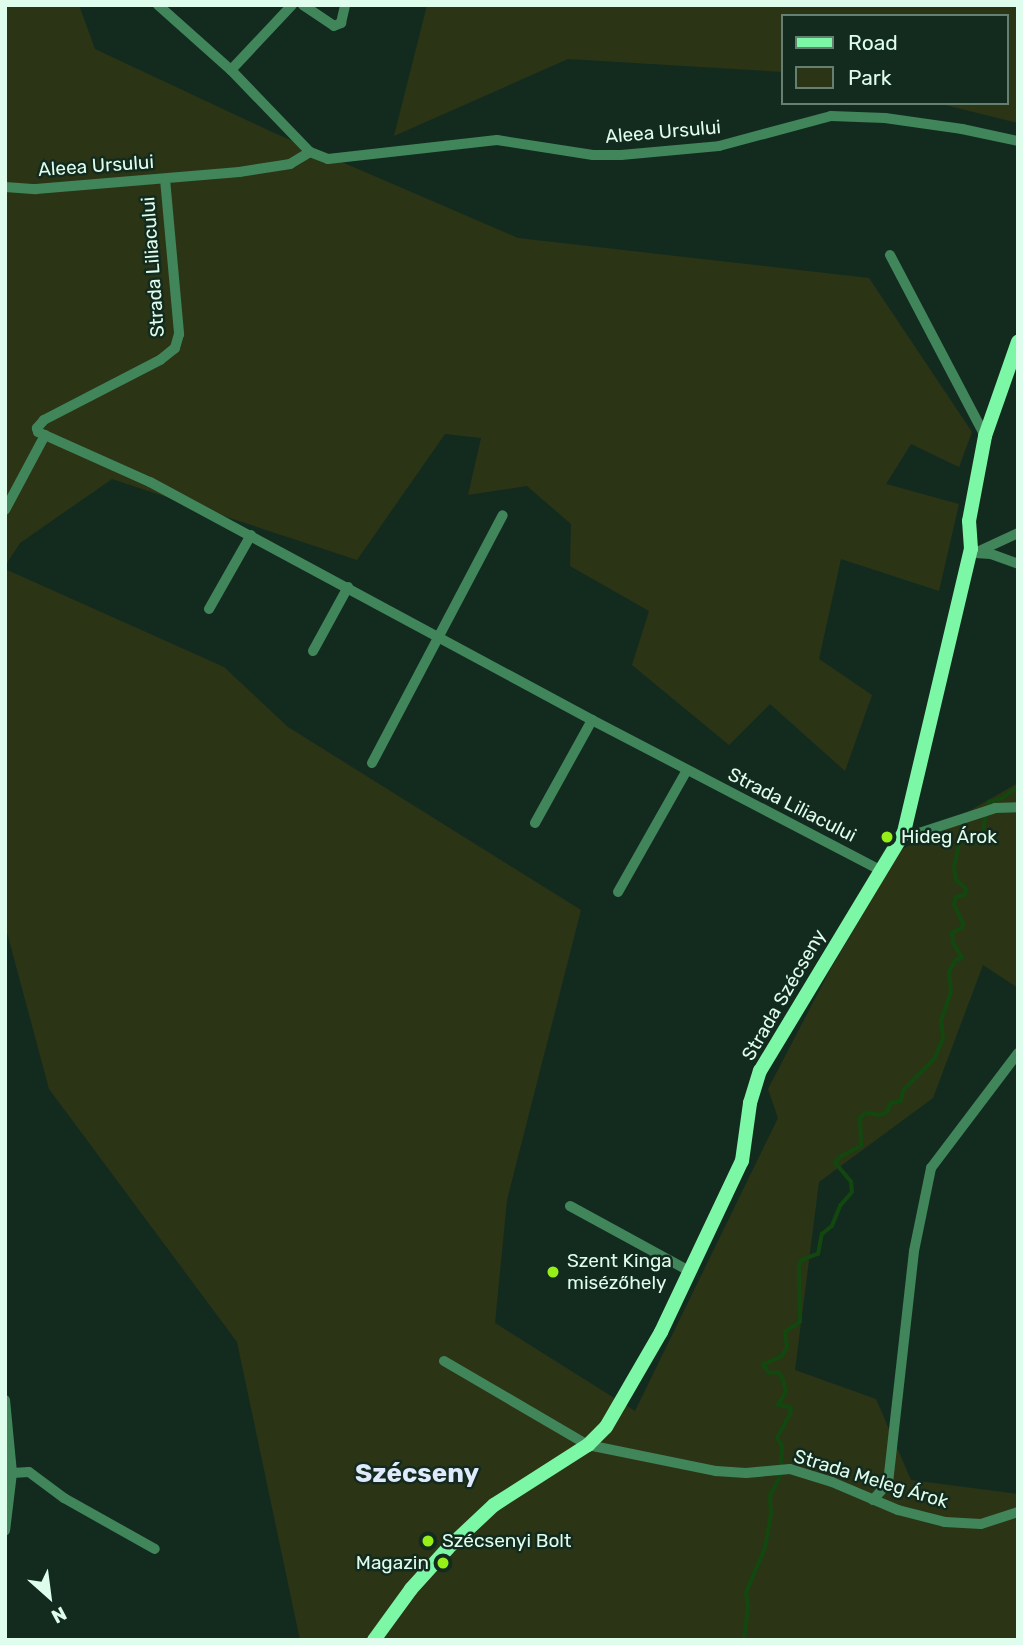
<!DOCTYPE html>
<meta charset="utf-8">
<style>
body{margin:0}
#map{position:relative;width:1023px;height:1645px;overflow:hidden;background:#132b1f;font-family:Rubik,sans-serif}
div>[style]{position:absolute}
.green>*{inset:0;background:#2c3416}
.stream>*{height:3.5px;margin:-1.75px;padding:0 1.75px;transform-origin:1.75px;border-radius:1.75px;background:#12480f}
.street>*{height:10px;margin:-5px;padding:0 5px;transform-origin:5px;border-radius:5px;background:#41865a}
.secondary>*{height:14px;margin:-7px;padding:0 7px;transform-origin:7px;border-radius:7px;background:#7cf7a6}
.dots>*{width:19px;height:19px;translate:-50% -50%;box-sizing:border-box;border:4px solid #132b1f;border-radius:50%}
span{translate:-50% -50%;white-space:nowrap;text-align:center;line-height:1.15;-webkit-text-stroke:5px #132b1f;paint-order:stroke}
.street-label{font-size:19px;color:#dffdec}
.poi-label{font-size:19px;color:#dffdec}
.left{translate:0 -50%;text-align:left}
.right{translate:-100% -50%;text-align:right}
.district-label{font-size:26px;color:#e1eafd;font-weight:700}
.frame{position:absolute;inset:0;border:7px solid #dffdec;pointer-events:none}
.legend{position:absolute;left:781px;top:14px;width:228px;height:91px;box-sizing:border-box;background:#132b1f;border:2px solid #657f71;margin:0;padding:9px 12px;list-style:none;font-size:21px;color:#dffdec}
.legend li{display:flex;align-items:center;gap:14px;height:35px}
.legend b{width:35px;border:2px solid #657f71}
.north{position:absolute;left:14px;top:1561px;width:70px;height:70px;-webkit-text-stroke:5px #132b1f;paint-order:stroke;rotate:152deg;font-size:19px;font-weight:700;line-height:28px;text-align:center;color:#dffdec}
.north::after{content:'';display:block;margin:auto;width:24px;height:32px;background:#dffdec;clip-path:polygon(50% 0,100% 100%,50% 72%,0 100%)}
</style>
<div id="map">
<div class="green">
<i style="clip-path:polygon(5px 5px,79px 5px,95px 49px,272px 132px,518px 238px,869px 278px,972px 432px,959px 467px,911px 444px,886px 484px,959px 504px,939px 591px,841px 559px,819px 659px,872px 695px,845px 771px,770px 704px,729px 745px,632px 665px,649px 611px,570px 566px,571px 524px,527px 486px,468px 495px,481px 438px,445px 434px,357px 560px,112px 479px,20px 543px,5px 566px)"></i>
<i style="clip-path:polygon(427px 5px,1018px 5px,1018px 123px,937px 103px,1007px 103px,1007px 16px,783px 16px,783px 72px,568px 59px,394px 136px)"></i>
<i style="clip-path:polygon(5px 569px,224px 667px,288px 727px,581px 910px,507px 1200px,495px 1323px,635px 1411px,778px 1118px,768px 1089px,830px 970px,901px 850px,1018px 783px,1018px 988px,983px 965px,933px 1098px,819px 1182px,795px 1370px,876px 1399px,911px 1480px,1018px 1494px,1018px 1640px,300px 1640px,237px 1342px,49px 1089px,5px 925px)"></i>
</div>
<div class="stream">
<i style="left:744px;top:1640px;width:33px;rotate:-83deg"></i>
<i style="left:748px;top:1607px;width:14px;rotate:-98deg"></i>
<i style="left:746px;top:1593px;width:49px;rotate:-67.1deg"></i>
<i style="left:765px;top:1548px;width:34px;rotate:-80deg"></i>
<i style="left:771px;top:1515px;width:19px;rotate:-93deg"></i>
<i style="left:770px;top:1496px;width:22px;rotate:-63deg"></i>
<i style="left:780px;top:1476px;width:30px;rotate:-86deg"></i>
<i style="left:782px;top:1446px;width:9px;rotate:-122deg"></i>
<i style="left:777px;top:1438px;width:26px;rotate:-61deg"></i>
<i style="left:790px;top:1415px;width:7px;rotate:-82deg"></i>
<i style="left:791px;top:1408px;width:13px;rotate:-167deg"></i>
<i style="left:778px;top:1405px;width:15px;rotate:-58deg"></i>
<i style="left:786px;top:1392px;width:12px;rotate:-104deg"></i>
<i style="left:783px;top:1380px;width:8px;rotate:-120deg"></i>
<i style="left:779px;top:1373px;width:10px;rotate:180deg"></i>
<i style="left:769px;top:1373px;width:10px;rotate:-127deg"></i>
<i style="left:763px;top:1365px;width:21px;rotate:-25deg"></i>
<i style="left:782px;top:1356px;width:10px;rotate:-61deg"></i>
<i style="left:787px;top:1347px;width:15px;rotate:-98deg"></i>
<i style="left:785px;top:1332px;width:18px;rotate:-34deg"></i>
<i style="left:800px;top:1322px;width:57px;rotate:-91deg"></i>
<i style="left:799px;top:1265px;width:6px;rotate:-59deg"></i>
<i style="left:802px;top:1260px;width:17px;rotate:-21deg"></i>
<i style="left:818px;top:1254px;width:20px;rotate:-79deg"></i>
<i style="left:822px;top:1234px;width:13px;rotate:-39deg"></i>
<i style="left:832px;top:1226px;width:22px;rotate:-68deg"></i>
<i style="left:840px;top:1206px;width:18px;rotate:-49deg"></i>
<i style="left:852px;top:1192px;width:10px;rotate:-96deg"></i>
<i style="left:851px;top:1182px;width:25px;rotate:-130deg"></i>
<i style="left:835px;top:1163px;width:8px;rotate:-50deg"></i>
<i style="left:840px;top:1157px;width:24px;rotate:-28deg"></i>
<i style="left:861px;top:1146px;width:28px;rotate:-92deg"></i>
<i style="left:860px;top:1118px;width:8px;rotate:-40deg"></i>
<i style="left:866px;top:1113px;width:14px;rotate:8deg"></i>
<i style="left:880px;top:1115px;width:8px;rotate:-23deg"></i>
<i style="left:887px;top:1112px;width:10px;rotate:-66deg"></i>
<i style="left:891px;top:1103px;width:10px;rotate:-11deg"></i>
<i style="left:901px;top:1101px;width:10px;rotate:-79deg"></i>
<i style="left:903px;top:1091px;width:46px;rotate:-45.9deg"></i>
<i style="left:935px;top:1058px;width:21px;rotate:-67deg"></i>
<i style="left:943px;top:1039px;width:18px;rotate:-96deg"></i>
<i style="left:941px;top:1021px;width:31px;rotate:-71deg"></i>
<i style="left:951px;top:992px;width:20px;rotate:-96deg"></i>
<i style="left:949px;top:972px;width:13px;rotate:-61deg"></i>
<i style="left:955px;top:961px;width:8px;rotate:-23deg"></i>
<i style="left:962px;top:958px;width:17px;rotate:-121deg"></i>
<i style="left:953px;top:943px;width:10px;rotate:-96deg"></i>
<i style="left:952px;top:933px;width:11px;rotate:-27deg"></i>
<i style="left:962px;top:928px;width:5px;rotate:-79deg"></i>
<i style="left:963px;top:923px;width:20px;rotate:-117deg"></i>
<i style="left:954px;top:905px;width:8px;rotate:-76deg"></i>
<i style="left:956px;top:897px;width:9px;rotate:-13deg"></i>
<i style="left:965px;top:895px;width:6px;rotate:-81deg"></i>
<i style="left:966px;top:889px;width:13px;rotate:-138deg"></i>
<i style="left:956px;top:880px;width:12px;rotate:-99deg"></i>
<i style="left:954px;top:868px;width:29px;rotate:-78deg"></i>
<i style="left:960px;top:840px;width:20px;rotate:9deg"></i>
<i style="left:980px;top:843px;width:42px;rotate:-77.6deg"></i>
<i style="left:989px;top:802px;width:12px;rotate:-14deg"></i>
<i style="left:1001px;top:799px;width:21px;rotate:-35deg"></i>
</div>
<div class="street">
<i style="left:158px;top:5px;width:98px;rotate:41.7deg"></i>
<i style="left:231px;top:70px;width:114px;rotate:46.1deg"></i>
<i style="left:310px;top:152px;width:19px;rotate:21deg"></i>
<i style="left:328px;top:159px;width:170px;rotate:-6.4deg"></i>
<i style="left:497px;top:140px;width:97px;rotate:8.9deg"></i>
<i style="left:593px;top:155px;width:28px"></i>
<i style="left:621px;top:155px;width:98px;rotate:-5.2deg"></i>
<i style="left:719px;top:146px;width:116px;rotate:-15deg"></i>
<i style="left:831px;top:116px;width:54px;rotate:2.1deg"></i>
<i style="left:885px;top:118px;width:78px;rotate:8.1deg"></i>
<i style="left:962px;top:129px;width:57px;rotate:12.1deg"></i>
<i style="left:303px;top:5px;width:37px;rotate:34deg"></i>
<i style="left:334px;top:26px;width:8px;rotate:-23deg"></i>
<i style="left:341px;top:23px;width:18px;rotate:-77deg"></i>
<i style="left:231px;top:70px;width:89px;rotate:-46.8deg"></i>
<i style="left:165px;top:179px;width:156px;rotate:84.8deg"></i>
<i style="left:179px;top:334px;width:15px;rotate:106deg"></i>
<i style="left:175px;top:348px;width:19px;rotate:141deg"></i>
<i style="left:160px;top:360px;width:131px;rotate:152.7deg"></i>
<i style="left:44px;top:420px;width:11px;rotate:131deg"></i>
<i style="left:37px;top:428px;width:4px;rotate:76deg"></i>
<i style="left:38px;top:432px;width:123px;rotate:24.1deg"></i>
<i style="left:150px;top:482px;width:502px;rotate:28.3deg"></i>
<i style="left:592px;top:720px;width:325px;rotate:27.5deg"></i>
<i style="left:5px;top:187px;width:31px;rotate:4deg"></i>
<i style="left:36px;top:189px;width:204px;rotate:-4.8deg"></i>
<i style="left:239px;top:172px;width:52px;rotate:-8.9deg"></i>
<i style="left:290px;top:164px;width:23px;rotate:-31deg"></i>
<i style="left:890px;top:255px;width:204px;rotate:62.3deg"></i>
<i style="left:5px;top:510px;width:85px;rotate:-61.9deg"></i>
<i style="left:971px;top:549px;width:6px;rotate:45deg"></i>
<i style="left:975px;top:553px;width:16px;rotate:4deg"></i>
<i style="left:991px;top:554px;width:29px;rotate:20deg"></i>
<i style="left:975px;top:553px;width:47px;rotate:-24.9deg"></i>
<i style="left:209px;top:609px;width:85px;rotate:-60.4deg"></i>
<i style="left:313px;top:651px;width:73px;rotate:-61.3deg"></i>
<i style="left:372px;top:763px;width:280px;rotate:-62.2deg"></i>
<i style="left:535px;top:823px;width:118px;rotate:-61deg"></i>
<i style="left:904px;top:832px;width:9px;rotate:18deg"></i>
<i style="left:913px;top:835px;width:86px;rotate:-18.2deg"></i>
<i style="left:995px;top:808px;width:23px;rotate:-2deg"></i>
<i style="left:618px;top:892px;width:140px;rotate:-60.5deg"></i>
<i style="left:570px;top:1206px;width:136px;rotate:28.6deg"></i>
<i style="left:444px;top:1361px;width:167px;rotate:30.3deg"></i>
<i style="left:588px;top:1445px;width:131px;rotate:11.5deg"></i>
<i style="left:716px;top:1471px;width:30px;rotate:4deg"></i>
<i style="left:746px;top:1473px;width:44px;rotate:-5.2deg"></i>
<i style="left:790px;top:1469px;width:44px;rotate:17.2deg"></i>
<i style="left:832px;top:1482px;width:72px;rotate:23deg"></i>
<i style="left:898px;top:1510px;width:49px;rotate:14.3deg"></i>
<i style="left:945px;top:1522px;width:36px;rotate:3deg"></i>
<i style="left:981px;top:1524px;width:39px;rotate:-18deg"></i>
<i style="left:5px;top:1400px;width:73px;rotate:84.5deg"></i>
<i style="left:12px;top:1473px;width:58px;rotate:96.9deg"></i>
<i style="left:12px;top:1473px;width:17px;rotate:-3deg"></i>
<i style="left:29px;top:1472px;width:44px;rotate:36.6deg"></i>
<i style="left:64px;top:1498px;width:104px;rotate:29.3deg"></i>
<i style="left:873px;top:1500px;width:23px;rotate:-49deg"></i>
<i style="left:888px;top:1483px;width:233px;rotate:-83.6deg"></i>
<i style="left:914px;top:1251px;width:85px;rotate:-78.4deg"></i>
<i style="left:931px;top:1168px;width:144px;rotate:-52.9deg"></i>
</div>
<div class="secondary">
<i style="left:374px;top:1640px;width:63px;rotate:-54deg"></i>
<i style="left:411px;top:1589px;width:55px;rotate:-47.9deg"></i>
<i style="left:448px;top:1548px;width:63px;rotate:-43.1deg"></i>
<i style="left:494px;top:1505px;width:112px;rotate:-32.6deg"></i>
<i style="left:588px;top:1445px;width:25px;rotate:-45deg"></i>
<i style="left:606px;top:1427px;width:110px;rotate:-59.9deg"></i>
<i style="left:661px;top:1332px;width:189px;rotate:-64.7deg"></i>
<i style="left:742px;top:1161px;width:59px;rotate:-82.1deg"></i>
<i style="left:750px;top:1103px;width:34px;rotate:-73deg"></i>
<i style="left:760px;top:1071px;width:279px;rotate:-58.9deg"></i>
<i style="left:904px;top:832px;width:291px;rotate:-76.7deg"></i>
<i style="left:971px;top:549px;width:28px;rotate:-94deg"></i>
<i style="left:969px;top:521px;width:86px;rotate:-79.3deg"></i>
<i style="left:985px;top:436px;width:100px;rotate:-70.7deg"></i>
</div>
<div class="dots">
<i style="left:887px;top:837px;background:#96f018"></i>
<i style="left:553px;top:1272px;background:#96f018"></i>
<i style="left:428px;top:1541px;background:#96f018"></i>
<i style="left:443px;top:1563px;background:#96f018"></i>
</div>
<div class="street-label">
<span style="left:663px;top:132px;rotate:-5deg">Aleea Ursului</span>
<span style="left:96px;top:166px;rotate:-4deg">Aleea Ursului</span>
<span style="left:153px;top:267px;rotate:-94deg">Strada Liliacului</span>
<span style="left:792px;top:805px;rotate:27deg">Strada Liliacului</span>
<span style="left:784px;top:995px;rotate:-60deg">Strada Szécseny</span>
<span style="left:871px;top:1479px;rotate:17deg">Strada Meleg Árok</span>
</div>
<div class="poi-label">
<span class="left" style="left:901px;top:837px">Hideg Árok</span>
<span class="left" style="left:567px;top:1272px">Szent Kinga<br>misézőhely</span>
<span class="left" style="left:442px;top:1541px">Szécsenyi Bolt</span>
<span class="right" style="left:429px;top:1563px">Magazin</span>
</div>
<div class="district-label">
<span style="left:417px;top:1474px">Szécseny</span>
</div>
<div class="frame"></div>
<ul class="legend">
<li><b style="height:9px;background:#7cf7a6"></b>Road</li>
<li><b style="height:19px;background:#2c3416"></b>Park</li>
</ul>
<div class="north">N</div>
</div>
